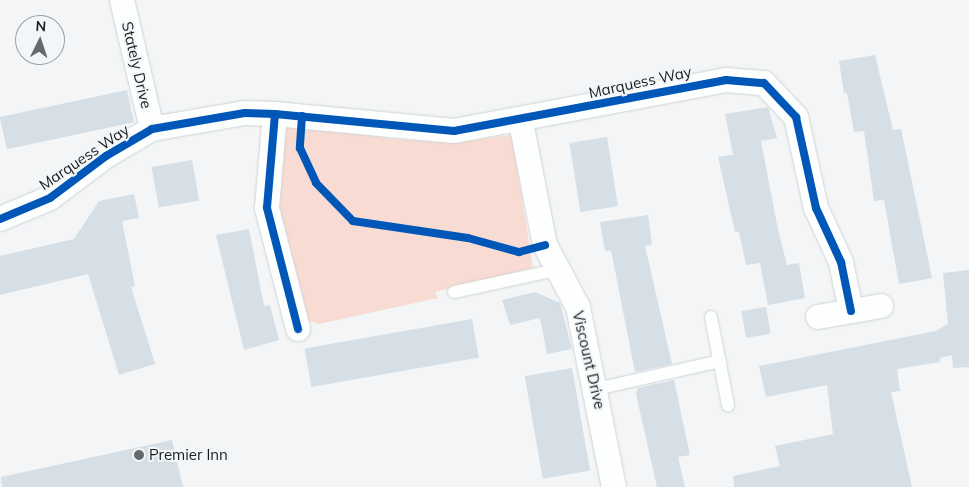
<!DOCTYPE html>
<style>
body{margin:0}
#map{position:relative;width:969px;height:487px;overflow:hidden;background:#f3f5f7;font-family:Mulish,sans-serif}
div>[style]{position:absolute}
.green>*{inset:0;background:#f8dcd3}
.building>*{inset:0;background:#d5dfe5;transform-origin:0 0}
.roads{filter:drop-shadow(0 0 1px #d1d3d4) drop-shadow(0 0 1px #d1d3d4)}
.lane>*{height:12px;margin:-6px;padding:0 6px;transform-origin:6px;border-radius:6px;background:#fdfefe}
.street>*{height:24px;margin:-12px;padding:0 12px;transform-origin:12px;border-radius:12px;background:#fdfefe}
.cycleway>*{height:8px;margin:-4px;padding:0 4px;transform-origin:4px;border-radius:4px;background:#0057b8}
.dots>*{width:14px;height:14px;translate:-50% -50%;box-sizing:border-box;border:2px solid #f1f6f9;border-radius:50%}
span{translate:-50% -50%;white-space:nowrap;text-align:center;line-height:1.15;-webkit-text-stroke:4px #f1f6f9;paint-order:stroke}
.street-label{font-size:15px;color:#1a1c1d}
.poi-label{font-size:15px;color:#1a1c1d}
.left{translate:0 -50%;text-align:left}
.north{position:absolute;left:15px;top:15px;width:50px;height:50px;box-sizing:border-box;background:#f1f6f9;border:1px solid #9b9fa1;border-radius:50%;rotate:4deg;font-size:14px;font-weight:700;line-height:20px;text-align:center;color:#1a1c1d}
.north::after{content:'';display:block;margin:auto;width:18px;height:22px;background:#666869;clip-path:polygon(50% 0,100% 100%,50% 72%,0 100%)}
</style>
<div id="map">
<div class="green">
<i style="clip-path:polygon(282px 120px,391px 139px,452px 143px,512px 135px,533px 268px,435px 292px,438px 298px,319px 324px,306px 320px,276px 202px)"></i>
</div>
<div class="building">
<i style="clip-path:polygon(875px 55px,893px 130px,901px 129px,932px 278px,899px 284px,884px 200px,874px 201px,864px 131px,854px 132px,847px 93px,844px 93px,839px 61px)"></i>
<i style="left:127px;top:90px;width:33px;height:130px;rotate:78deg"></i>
<i style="clip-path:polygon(768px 107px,777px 138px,761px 141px,778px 230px,787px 265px,799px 263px,805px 298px,768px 305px,760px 263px,746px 265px,739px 232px,735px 232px,718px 157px,733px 155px,725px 114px)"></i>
<i style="left:607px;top:137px;width:70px;height:38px;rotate:81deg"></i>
<i style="left:192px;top:160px;width:41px;height:41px;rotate:80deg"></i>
<i style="clip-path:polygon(134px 194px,139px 218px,122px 221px,135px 286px,131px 287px,155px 364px,119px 375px,88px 274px,0 295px,0 256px,74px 239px,99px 201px)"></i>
<i style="clip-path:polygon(648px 215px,652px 245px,645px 246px,672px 364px,635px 372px,611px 250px,605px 251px,600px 222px)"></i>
<i style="clip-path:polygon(249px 229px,264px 306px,270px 305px,279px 340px,244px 350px,216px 235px)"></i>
<i style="clip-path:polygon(969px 270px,969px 367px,953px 368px,952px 355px,940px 358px,940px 362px,897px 369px,900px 391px,891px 392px,912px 487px,734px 487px,733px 476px,780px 466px,775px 446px,833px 434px,827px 385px,766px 397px,759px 366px,936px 331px,948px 324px,943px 273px)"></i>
<i style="clip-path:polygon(535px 292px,560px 303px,572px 349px,547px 354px,540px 318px,510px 325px,502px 300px)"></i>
<i style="left:766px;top:307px;width:27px;height:25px;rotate:80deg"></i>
<i style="left:472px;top:319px;width:39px;height:170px;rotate:80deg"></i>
<i style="left:572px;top:368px;width:104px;height:48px;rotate:80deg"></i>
<i style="clip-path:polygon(674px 380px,690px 455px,678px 457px,685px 487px,657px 487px,636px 394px,638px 388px)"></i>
<i style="clip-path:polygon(172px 440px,183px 487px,2px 487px,1px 477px)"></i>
</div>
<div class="roads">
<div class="lane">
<i style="left:454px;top:292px;width:104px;rotate:-12.2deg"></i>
<i style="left:711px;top:317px;width:90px;rotate:79.1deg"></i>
<i style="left:596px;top:389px;width:127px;rotate:-12.7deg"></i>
</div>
<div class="street">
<i style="left:122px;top:0;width:132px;rotate:76.9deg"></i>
<i style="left:275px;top:114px;width:180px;rotate:5.4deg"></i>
<i style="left:454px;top:131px;width:277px;rotate:-10.6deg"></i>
<i style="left:726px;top:80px;width:38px;rotate:5deg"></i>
<i style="left:764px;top:83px;width:47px;rotate:46.7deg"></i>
<i style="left:796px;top:117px;width:93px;rotate:77.6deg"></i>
<i style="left:816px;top:208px;width:60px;rotate:65.2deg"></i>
<i style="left:841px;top:262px;width:50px;rotate:78.5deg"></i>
<i style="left:521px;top:122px;width:125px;rotate:79deg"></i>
<i style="left:545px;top:245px;width:70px;rotate:62deg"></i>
<i style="left:578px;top:307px;width:184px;rotate:78.7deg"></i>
<i style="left:0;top:219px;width:54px;rotate:-22.8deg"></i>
<i style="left:50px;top:198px;width:70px;rotate:-36.9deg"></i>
<i style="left:106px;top:156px;width:53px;rotate:-30.4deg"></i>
<i style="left:152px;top:129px;width:94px;rotate:-9.8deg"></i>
<i style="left:245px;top:113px;width:30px;rotate:2deg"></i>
<i style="left:275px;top:114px;width:94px;rotate:94.9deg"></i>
<i style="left:267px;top:208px;width:125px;rotate:75.6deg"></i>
<i style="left:818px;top:317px;width:64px;rotate:-9.9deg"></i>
</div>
</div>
<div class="cycleway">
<i style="left:275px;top:114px;width:180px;rotate:5.4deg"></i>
<i style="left:454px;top:131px;width:277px;rotate:-10.6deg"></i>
<i style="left:726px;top:80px;width:38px;rotate:5deg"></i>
<i style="left:764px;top:83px;width:47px;rotate:46.7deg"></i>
<i style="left:796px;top:117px;width:93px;rotate:77.6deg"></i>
<i style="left:816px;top:208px;width:60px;rotate:65.2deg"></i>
<i style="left:841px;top:262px;width:50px;rotate:78.5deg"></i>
<i style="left:302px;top:116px;width:32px;rotate:94deg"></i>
<i style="left:300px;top:148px;width:38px;rotate:65deg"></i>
<i style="left:316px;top:183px;width:53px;rotate:45.8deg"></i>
<i style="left:353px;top:221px;width:116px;rotate:8.4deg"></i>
<i style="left:468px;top:238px;width:53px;rotate:15.4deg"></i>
<i style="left:519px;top:252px;width:27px;rotate:-15deg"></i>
<i style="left:0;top:219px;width:54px;rotate:-22.8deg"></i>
<i style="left:50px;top:198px;width:70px;rotate:-36.9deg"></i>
<i style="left:106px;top:156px;width:53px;rotate:-30.4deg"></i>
<i style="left:152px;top:129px;width:94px;rotate:-9.8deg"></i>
<i style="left:245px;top:113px;width:30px;rotate:2deg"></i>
<i style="left:275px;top:114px;width:94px;rotate:94.9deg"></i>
<i style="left:267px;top:208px;width:125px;rotate:75.6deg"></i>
</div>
<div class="dots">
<i style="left:139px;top:455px;background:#666869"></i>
</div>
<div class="street-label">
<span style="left:137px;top:65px;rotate:77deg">Stately Drive</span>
<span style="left:640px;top:82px;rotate:-12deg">Marquess Way</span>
<span style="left:84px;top:157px;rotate:-34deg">Marquess Way</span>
<span style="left:589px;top:360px;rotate:77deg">Viscount Drive</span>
</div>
<div class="poi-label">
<span class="left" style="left:149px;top:455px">Premier Inn</span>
</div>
<div class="north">N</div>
</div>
